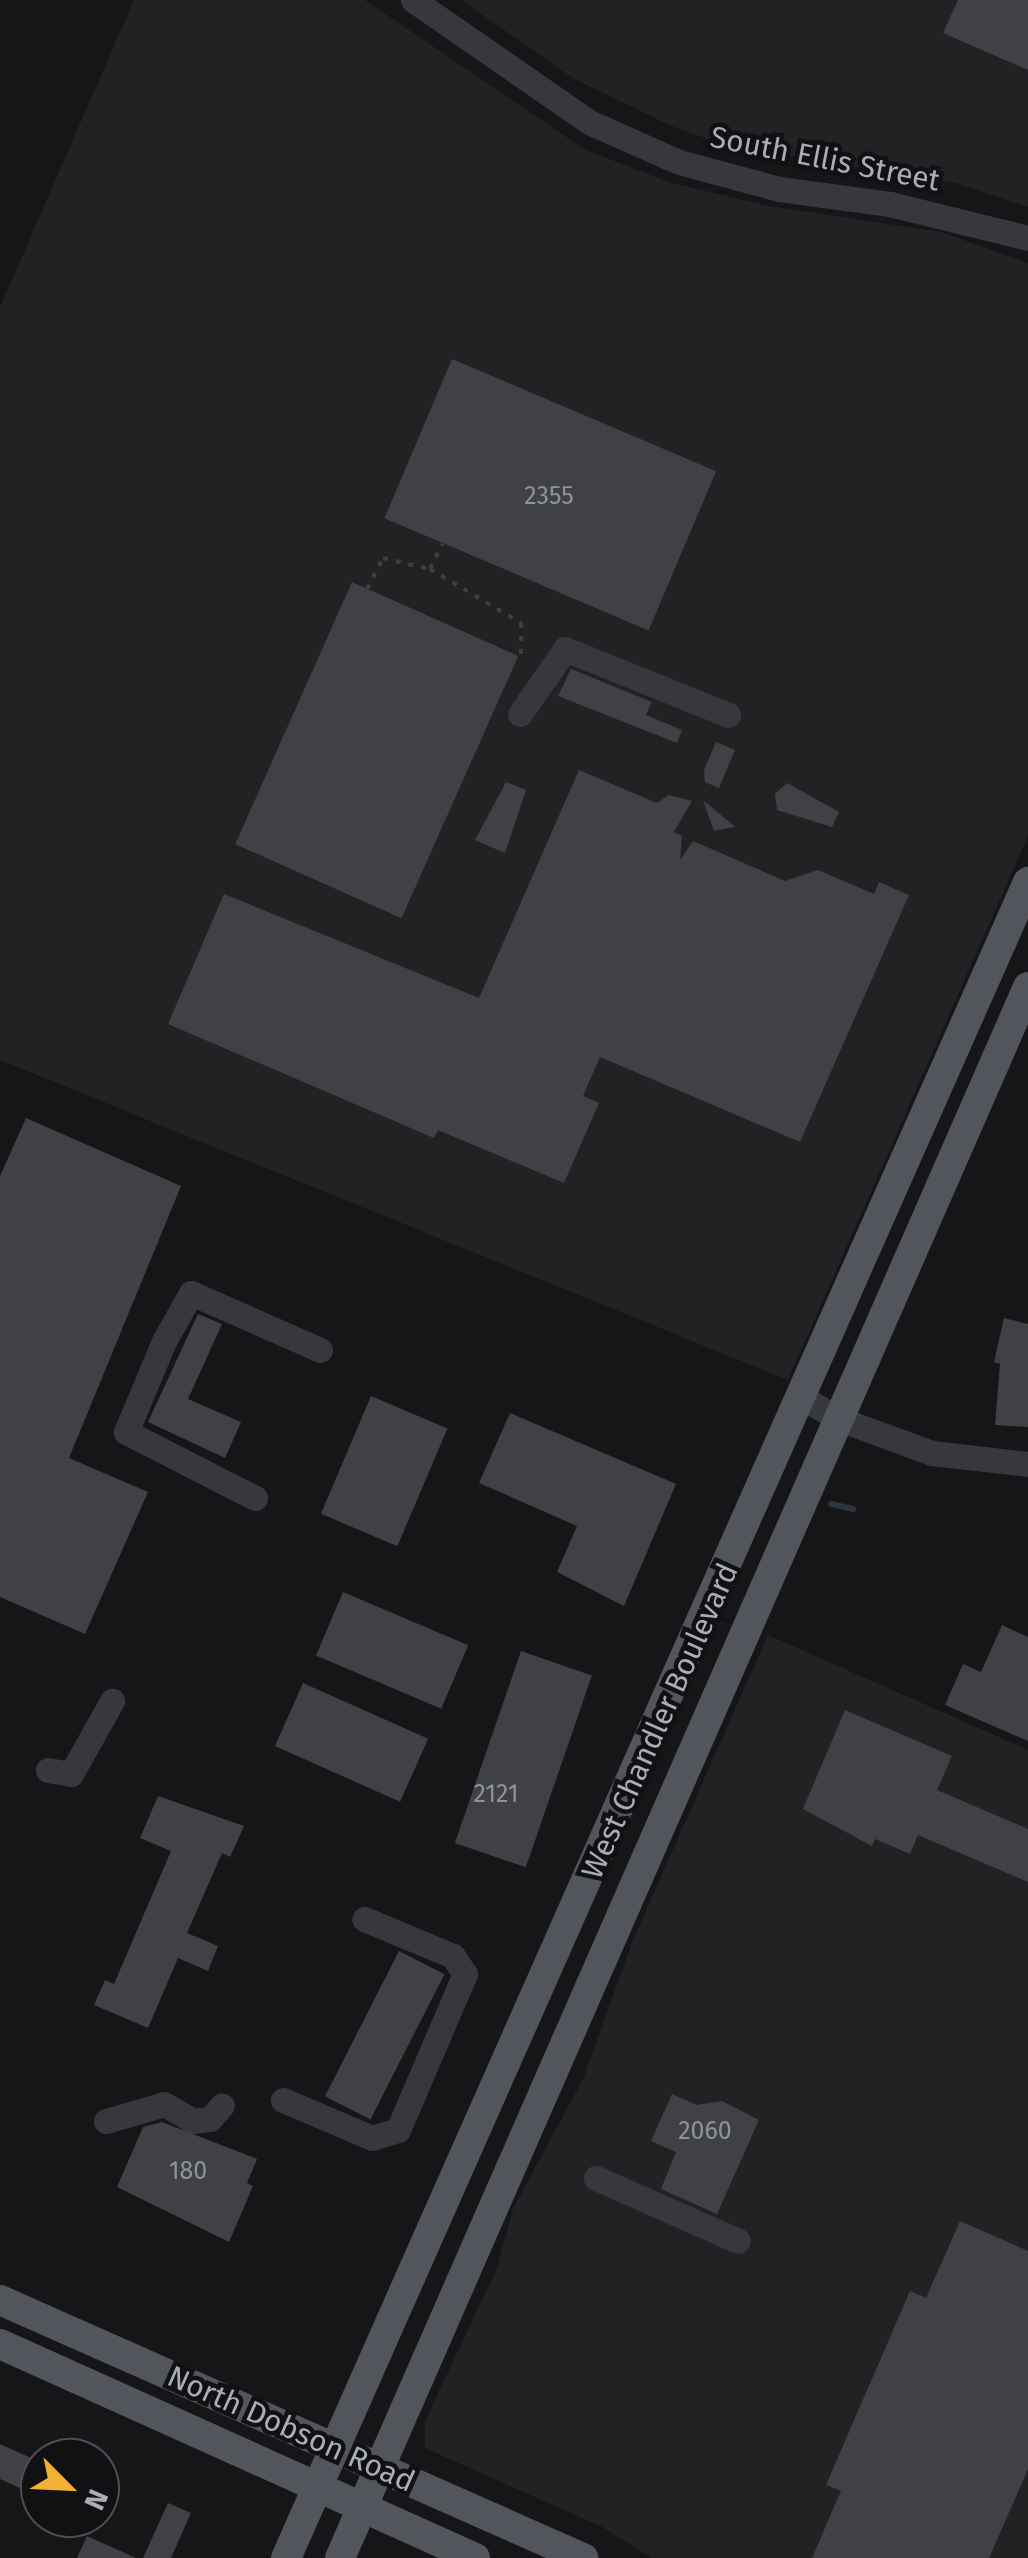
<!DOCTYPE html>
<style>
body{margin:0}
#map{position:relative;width:1028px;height:2558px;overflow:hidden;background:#161618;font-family:"Fira Sans",sans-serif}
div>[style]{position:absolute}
.built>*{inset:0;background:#222225}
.stream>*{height:6px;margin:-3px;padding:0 3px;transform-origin:3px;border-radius:3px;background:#2c353c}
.building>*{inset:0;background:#404145;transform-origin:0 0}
.path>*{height:4px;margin-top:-2px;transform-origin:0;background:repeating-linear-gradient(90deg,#3d3f44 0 5px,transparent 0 13px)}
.minor>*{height:25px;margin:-12.5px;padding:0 12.5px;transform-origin:12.5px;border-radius:12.5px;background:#37383d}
.major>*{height:30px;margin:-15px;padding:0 15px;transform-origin:15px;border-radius:15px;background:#53555c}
span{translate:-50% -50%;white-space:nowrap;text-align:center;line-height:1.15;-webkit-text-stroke:9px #111113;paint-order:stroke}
.number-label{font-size:25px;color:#8e929b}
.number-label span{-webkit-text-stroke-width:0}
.street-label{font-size:30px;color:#a8adb8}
.north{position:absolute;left:20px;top:2438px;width:100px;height:100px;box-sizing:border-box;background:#111113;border:2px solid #4d4f55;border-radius:50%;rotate:114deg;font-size:28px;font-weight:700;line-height:40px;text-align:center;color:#a8adb8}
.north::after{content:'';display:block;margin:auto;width:35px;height:45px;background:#f2b134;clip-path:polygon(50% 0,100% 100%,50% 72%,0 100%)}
</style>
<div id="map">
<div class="built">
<i style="clip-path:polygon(134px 0,365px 0,584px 149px,668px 182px,769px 206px,941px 232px,1028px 263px,1028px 836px,788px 1380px,0 1060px,0 307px)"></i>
<i style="clip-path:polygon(461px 0,1028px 0,1028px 207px,956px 183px,728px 146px,671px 126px,573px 78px)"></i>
<i style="clip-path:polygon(768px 1635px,1028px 1750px,1028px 2558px,652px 2558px,602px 2527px,425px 2448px,425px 2421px,497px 2268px,513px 2209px,583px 2079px,633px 1940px)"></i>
</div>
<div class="stream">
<i style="left:831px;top:1504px;width:23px;rotate:13deg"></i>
</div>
<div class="building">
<i style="clip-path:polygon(958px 0,1028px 0,1028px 70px,943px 33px)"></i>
<i style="left:452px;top:359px;width:287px;height:173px;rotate:23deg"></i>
<i style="left:352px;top:582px;width:182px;height:287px;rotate:24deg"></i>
<i style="clip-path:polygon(571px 669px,652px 702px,646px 715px,682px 730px,677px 743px,558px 696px)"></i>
<i style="clip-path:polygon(716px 742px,735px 750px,719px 788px,705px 782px,704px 770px)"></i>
<i style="clip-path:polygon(579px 770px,657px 803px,669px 795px,692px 801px,674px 832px,682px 836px,680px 860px,693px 841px,785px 881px,818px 870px,874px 894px,879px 882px,909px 895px,800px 1142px,600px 1057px,583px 1096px,599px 1103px,564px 1183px,438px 1130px,434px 1138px,168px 1024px,224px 894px,479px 998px)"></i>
<i style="clip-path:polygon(506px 782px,526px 790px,505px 853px,475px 840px)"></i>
<i style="clip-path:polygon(787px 783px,839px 812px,832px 827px,777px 810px,775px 794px)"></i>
<i style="clip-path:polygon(703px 800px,735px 827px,714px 831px)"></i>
<i style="clip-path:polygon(26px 1118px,181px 1186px,69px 1458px,148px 1492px,85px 1634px,0 1597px,0 1176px)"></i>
<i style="clip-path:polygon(198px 1314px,222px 1324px,188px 1399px,241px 1422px,225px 1458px,148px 1422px)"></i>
<i style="clip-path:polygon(1004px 1318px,1028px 1324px,1028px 1427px,995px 1425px,1000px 1364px,994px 1362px)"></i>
<i style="left:371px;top:1396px;width:83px;height:128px;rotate:23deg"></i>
<i style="clip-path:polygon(510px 1413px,676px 1484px,624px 1606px,557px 1572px,577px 1526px,479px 1483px)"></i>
<i style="left:343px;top:1592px;width:136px;height:69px;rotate:23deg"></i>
<i style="clip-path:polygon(1002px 1625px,1028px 1637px,1028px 1741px,945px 1705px,963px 1664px,981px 1672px)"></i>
<i style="left:521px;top:1651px;width:75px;height:203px;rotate:19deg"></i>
<i style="left:303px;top:1683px;width:137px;height:69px;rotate:24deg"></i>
<i style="clip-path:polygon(845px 1710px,952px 1756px,937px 1790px,1028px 1829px,1028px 1882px,918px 1835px,910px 1854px,875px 1839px,872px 1846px,803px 1809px)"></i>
<i style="clip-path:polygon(158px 1796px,244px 1826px,230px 1857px,222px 1853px,187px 1933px,218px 1946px,208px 1971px,178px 1958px,148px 2028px,94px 2005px,105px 1980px,114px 1984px,171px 1851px,140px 1838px)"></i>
<i style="left:399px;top:1951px;width:51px;height:163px;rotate:27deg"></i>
<i style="clip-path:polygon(672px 2094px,697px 2105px,722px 2101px,759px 2120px,717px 2214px,661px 2189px,676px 2152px,651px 2141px)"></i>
<i style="clip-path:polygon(162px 2122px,257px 2159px,247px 2183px,253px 2186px,229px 2242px,117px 2187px,143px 2127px)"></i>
<i style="clip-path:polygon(960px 2221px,1028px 2251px,1028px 2469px,989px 2558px,812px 2558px,841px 2491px,826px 2485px,910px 2291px,926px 2298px)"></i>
<i style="clip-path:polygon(0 2444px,40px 2462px,40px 2497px,0 2479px)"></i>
<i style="clip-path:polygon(168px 2503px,191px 2513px,171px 2558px,143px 2558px)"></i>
<i style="clip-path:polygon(87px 2536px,136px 2558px,77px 2558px)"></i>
</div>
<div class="path">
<i style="left:430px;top:569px;width:106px;rotate:30.7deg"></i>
<i style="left:521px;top:623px;width:32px;rotate:90deg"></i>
<i style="left:367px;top:589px;width:35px;rotate:-63deg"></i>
<i style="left:383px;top:558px;width:48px;rotate:13.2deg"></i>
<i style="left:430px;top:569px;width:28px;rotate:-64deg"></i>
</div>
<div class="minor">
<i style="left:413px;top:0;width:214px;rotate:34.7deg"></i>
<i style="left:589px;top:122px;width:98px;rotate:24deg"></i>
<i style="left:679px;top:162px;width:104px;rotate:15.1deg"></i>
<i style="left:779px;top:189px;width:112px;rotate:7.7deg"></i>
<i style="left:890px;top:204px;width:142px;rotate:13.8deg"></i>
<i style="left:520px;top:714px;width:79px;rotate:-55.3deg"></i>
<i style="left:565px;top:649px;width:176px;rotate:22deg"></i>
<i style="left:803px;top:1398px;width:42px;rotate:30.3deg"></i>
<i style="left:839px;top:1419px;width:99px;rotate:20.1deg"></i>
<i style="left:932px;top:1453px;width:97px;rotate:6.5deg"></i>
<i style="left:255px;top:1498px;width:145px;rotate:-152.9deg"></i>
<i style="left:126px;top:1432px;width:99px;rotate:-67.3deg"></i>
<i style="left:164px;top:1341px;width:55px;rotate:-60.6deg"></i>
<i style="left:191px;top:1293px;width:141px;rotate:23.8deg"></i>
<i style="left:48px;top:1770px;width:23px;rotate:10deg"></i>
<i style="left:71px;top:1774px;width:84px;rotate:-60.7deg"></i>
<i style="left:283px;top:2100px;width:97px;rotate:23.1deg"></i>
<i style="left:372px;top:2138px;width:27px;rotate:-17deg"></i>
<i style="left:398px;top:2130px;width:170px;rotate:-66.8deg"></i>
<i style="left:465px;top:1974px;width:22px;rotate:-124deg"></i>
<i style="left:453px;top:1956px;width:96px;rotate:-157.4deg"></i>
<i style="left:106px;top:2121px;width:60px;rotate:-16.3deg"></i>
<i style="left:164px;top:2104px;width:34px;rotate:30deg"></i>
<i style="left:193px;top:2121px;width:17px;rotate:-7deg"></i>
<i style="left:210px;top:2119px;width:18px;rotate:-49deg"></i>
<i style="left:596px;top:2178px;width:155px;rotate:23.9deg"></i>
</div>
<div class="major">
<i style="left:0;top:2300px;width:638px;rotate:23.87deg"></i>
<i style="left:0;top:2344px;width:521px;rotate:24.25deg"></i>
<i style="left:286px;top:2558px;width:1833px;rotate:-66.12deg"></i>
<i style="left:340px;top:2558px;width:1715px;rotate:-66.35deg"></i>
</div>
<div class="number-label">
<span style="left:549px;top:496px">2355</span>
<span style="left:496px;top:1794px">2121</span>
<span style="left:705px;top:2131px">2060</span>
<span style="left:188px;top:2171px">180</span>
</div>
<div class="street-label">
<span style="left:825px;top:159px;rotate:11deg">South Ellis Street</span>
<span style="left:660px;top:1721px;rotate:-66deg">West Chandler Boulevard</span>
<span style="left:291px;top:2429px;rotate:24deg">North Dobson Road</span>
</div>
<div class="north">N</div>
</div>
